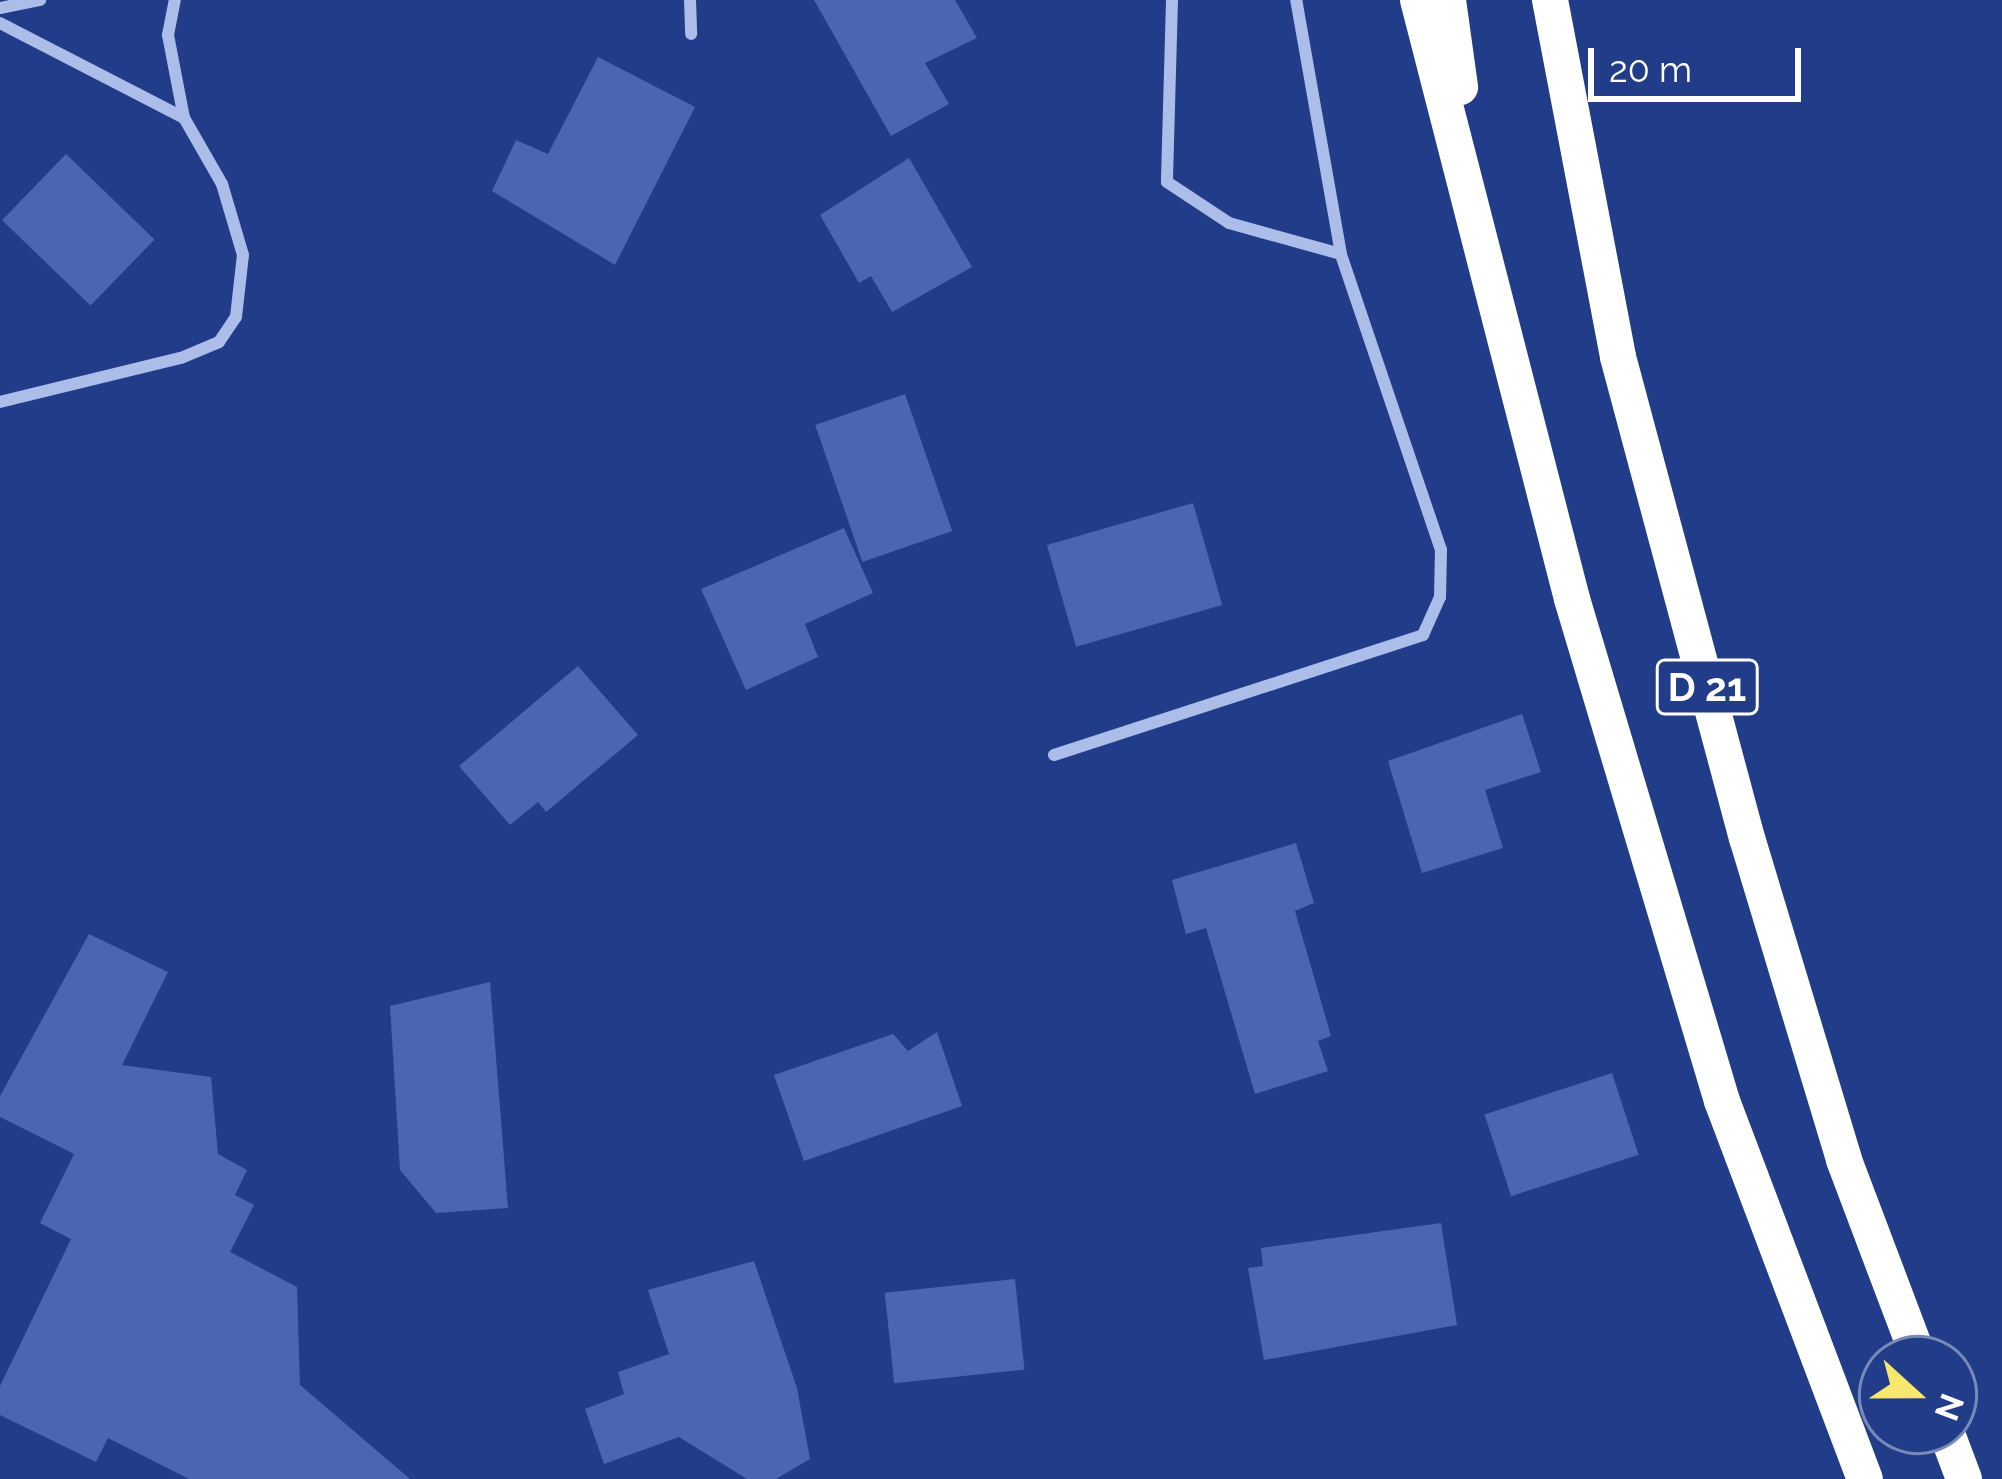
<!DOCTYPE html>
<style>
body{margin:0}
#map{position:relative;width:2002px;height:1479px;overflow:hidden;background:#213c88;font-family:Raleway,sans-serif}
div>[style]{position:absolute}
.building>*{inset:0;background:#4a65b1;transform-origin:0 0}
.street>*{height:12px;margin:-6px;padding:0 6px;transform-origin:6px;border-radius:6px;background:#acbdea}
.highway>*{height:36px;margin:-18px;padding:0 18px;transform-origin:18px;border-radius:18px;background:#fff}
span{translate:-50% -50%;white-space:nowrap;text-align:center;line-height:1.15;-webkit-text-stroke:12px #213c88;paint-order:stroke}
.shield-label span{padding:3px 9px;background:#213c88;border:3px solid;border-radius:9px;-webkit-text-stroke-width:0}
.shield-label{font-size:39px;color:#fff;font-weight:700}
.north{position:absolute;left:1858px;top:1335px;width:120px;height:120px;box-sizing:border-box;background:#213c88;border:3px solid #7a8ab8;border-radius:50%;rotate:111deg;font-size:33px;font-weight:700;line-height:48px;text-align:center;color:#fff}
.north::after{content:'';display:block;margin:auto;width:42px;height:54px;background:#f7e76d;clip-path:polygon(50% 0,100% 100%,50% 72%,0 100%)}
.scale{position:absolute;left:1588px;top:48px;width:213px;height:54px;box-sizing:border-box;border:6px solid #fff;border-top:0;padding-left:15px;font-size:36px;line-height:42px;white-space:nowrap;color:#fff;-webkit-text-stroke:9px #213c88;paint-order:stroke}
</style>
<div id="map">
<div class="building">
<i style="clip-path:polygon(814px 0,955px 0,977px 38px,925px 63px,949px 104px,891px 136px)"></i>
<i style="clip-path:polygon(598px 57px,695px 107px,615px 265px,492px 191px,516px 140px,548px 154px)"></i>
<i style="left:66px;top:154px;width:123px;height:92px;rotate:44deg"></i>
<i style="clip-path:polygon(909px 158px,972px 267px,892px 312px,871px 276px,859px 283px,820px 215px)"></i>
<i style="left:905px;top:394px;width:145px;height:95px;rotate:71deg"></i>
<i style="left:1193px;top:503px;width:106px;height:152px;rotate:74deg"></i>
<i style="clip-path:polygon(844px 528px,873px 593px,805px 624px,818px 657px,746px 690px,701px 589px)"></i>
<i style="clip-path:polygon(578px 666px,638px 735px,546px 812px,538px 802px,510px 825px,459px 766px)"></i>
<i style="clip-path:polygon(1522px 714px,1541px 772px,1485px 790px,1503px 848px,1422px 873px,1388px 761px)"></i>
<i style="clip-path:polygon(1296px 843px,1314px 903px,1295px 911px,1331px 1036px,1318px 1041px,1328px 1071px,1255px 1094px,1206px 928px,1186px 934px,1172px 880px)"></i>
<i style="clip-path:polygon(89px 934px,168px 972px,122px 1065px,211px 1077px,218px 1154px,247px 1170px,235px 1195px,254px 1205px,230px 1252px,297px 1287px,300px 1385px,410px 1479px,189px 1479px,108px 1438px,96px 1462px,0 1415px,0 1386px,71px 1239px,40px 1223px,74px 1154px,0 1117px,0 1096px)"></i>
<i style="clip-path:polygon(490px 982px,508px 1208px,436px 1213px,400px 1170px,390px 1006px)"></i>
<i style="clip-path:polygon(937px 1032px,962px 1106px,804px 1161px,774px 1075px,893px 1034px,908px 1051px)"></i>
<i style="left:1612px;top:1073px;width:86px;height:134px;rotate:72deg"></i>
<i style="clip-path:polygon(1441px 1223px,1457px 1325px,1264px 1360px,1248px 1268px,1263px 1266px,1261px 1248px)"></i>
<i style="clip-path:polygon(754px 1261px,797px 1388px,810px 1459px,776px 1479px,747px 1479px,679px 1437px,604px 1464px,585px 1409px,624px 1394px,618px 1372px,669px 1354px,648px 1290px)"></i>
<i style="left:1015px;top:1279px;width:91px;height:131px;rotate:84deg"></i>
</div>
<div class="street">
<i style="left:690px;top:0;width:34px;rotate:88deg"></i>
<i style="left:1172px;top:0;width:182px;rotate:91.6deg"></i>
<i style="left:1167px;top:182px;width:74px;rotate:33.5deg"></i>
<i style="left:1229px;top:223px;width:116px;rotate:15.5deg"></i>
<i style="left:0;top:8px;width:41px;rotate:-11.3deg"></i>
<i style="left:0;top:23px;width:207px;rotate:27.3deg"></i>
<i style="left:0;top:402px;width:186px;rotate:-13.7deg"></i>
<i style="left:181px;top:358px;width:41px;rotate:-22.8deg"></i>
<i style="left:219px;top:342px;width:30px;rotate:-56deg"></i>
<i style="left:236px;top:317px;width:62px;rotate:-83.6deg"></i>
<i style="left:243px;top:255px;width:74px;rotate:-106.5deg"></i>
<i style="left:222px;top:184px;width:76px;rotate:-119.9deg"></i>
<i style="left:184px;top:118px;width:85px;rotate:-100.9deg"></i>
<i style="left:168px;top:35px;width:36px;rotate:-79deg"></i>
<i style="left:1054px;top:755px;width:388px;rotate:-18deg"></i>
<i style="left:1423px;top:635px;width:42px;rotate:-65.9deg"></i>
<i style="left:1440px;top:597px;width:47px;rotate:-88.8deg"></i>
<i style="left:1441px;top:550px;width:312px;rotate:-108.7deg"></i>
<i style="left:1341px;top:254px;width:258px;rotate:-100deg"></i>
</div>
<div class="highway">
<i style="left:1418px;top:0;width:618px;rotate:75.58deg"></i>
<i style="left:1572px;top:599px;width:524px;rotate:73.36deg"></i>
<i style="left:1722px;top:1101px;width:404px;rotate:69.3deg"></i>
<i style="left:1448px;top:0;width:88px;rotate:82.1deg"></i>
<i style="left:1550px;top:0;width:363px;rotate:79.2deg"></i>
<i style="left:1618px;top:357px;width:498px;rotate:75deg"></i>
<i style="left:1747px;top:838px;width:336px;rotate:73.2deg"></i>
<i style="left:1844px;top:1160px;width:213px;rotate:69.3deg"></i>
<i style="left:1946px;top:1431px;width:51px;rotate:69.4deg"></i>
</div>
<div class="shield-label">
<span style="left:1707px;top:687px">D 21</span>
</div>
<div class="north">N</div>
<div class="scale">20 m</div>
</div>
